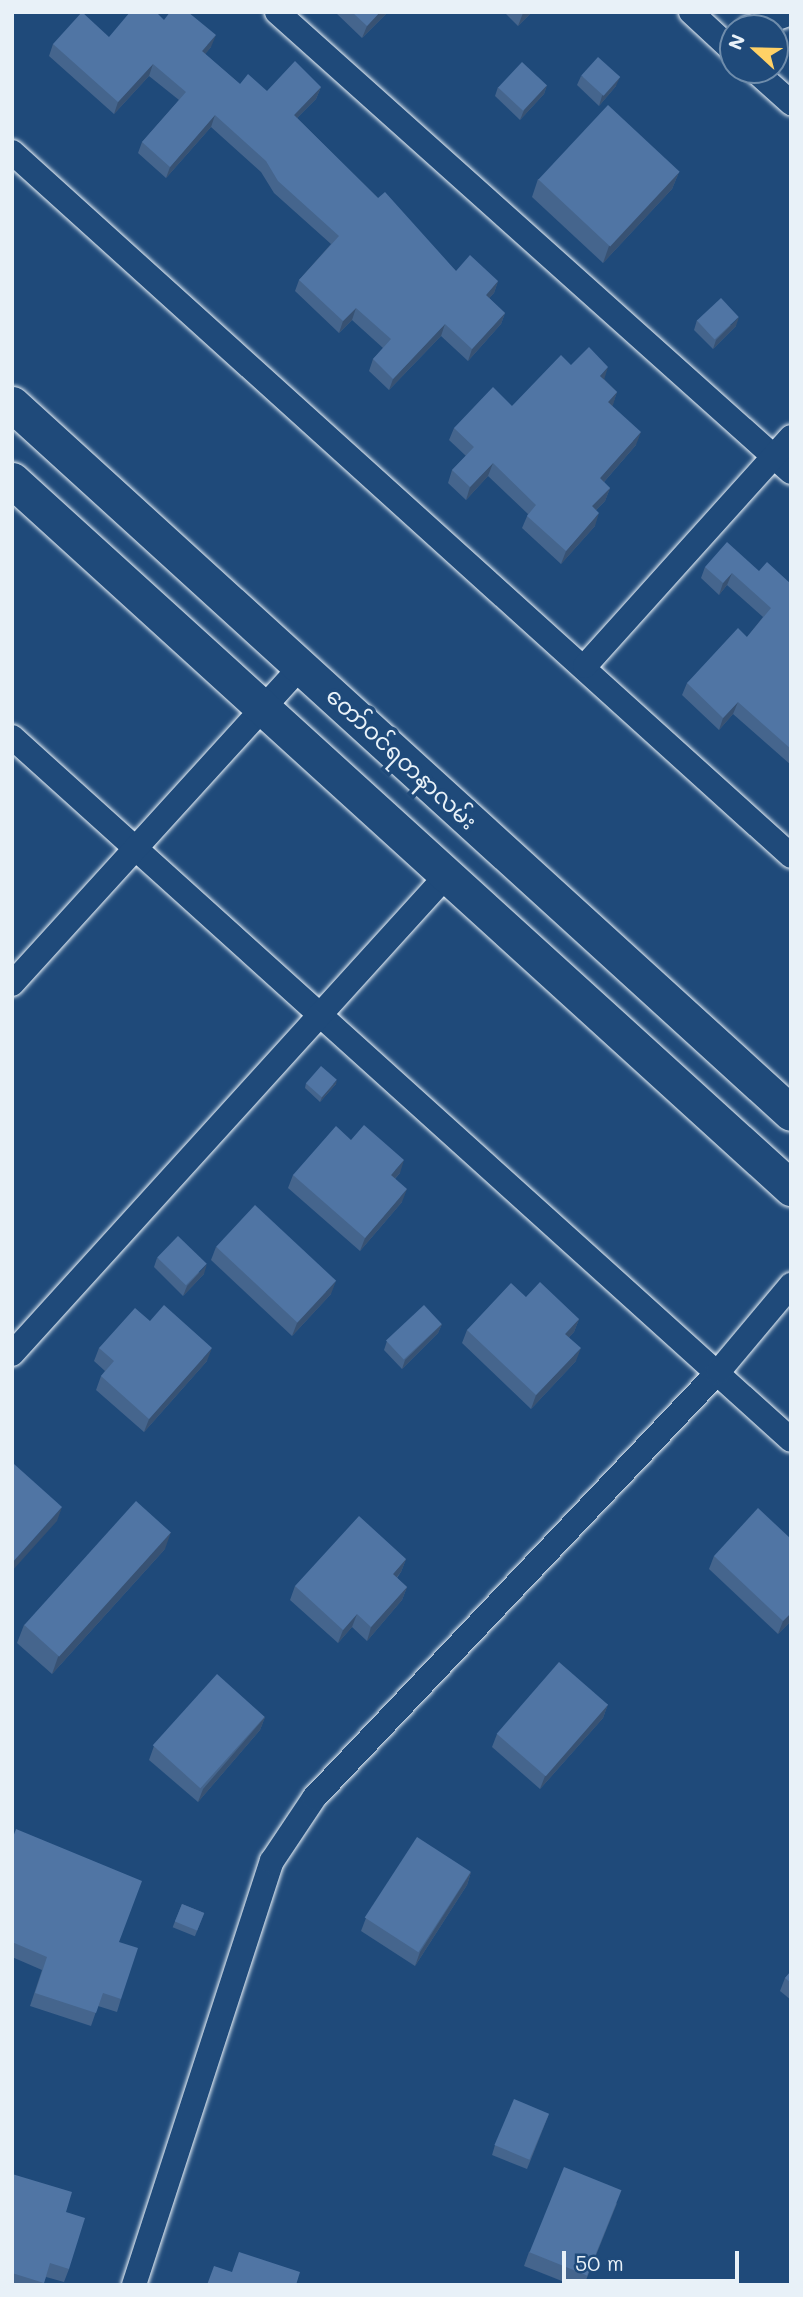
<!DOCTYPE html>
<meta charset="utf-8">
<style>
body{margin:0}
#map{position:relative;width:803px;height:2297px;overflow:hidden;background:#1f4a7a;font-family:Mali,"Noto Sans Myanmar",sans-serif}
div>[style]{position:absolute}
.roads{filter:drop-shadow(0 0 2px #e8f1f8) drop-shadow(0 0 2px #e8f1f8)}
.street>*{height:24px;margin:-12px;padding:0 12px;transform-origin:12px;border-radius:12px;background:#1f4a7a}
.secondary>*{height:35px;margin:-17.5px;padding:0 17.5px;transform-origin:17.5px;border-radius:17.5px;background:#1f4a7a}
.wall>*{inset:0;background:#45658d;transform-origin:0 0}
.shaded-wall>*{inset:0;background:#385273}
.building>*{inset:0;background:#5075a4;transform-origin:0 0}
span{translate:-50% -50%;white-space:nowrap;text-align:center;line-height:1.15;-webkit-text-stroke:7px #1f4a7a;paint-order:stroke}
.street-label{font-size:23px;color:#e8f1f8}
.frame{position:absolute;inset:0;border:14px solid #e8f1f8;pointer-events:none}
.north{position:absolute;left:719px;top:14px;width:70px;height:70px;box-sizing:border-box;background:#1f4a7a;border:2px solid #6f8dac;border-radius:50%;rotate:292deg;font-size:19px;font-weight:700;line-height:28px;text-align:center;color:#e8f1f8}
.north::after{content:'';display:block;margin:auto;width:24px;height:32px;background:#ffd166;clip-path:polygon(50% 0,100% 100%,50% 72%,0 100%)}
.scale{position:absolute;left:562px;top:2251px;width:177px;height:32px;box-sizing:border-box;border:4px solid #e8f1f8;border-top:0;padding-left:9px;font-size:21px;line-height:24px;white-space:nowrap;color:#e8f1f8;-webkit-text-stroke:5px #1f4a7a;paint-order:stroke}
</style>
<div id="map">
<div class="roads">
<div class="street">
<i style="left:277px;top:12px;width:690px;rotate:41.83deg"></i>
<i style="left:691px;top:12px;width:57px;rotate:42.9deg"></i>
<i style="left:749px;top:28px;width:45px;rotate:-19.7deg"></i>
<i style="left:754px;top:70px;width:50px;rotate:41.7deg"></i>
<i style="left:12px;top:152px;width:1050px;rotate:42.1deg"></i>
<i style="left:585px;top:666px;width:308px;rotate:-48deg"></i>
<i style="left:12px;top:737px;width:1049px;rotate:42.06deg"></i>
<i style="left:12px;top:984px;width:433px;rotate:-47.7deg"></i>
<i style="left:12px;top:1354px;width:647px;rotate:-47.76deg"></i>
<i style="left:134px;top:2285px;width:446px;rotate:-72deg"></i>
<i style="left:272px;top:1861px;width:76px;rotate:-56.3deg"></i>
<i style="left:314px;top:1798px;width:587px;rotate:-46.52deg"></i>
<i style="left:718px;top:1372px;width:114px;rotate:-50deg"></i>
</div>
<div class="secondary">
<i style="left:12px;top:404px;width:1053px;rotate:42.31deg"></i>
<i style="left:12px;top:480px;width:1053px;rotate:42.27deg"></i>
</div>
</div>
<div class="wall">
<i style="clip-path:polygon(335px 12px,388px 12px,362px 38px)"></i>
<i style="clip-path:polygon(504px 12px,532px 12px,518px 26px)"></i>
<i style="clip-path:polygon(164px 20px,211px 47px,205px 54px,240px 84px,267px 91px,321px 87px,316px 99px,297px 118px,378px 198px,456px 271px,498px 281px,494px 293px,489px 298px,505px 313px,501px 324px,468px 361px,441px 336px,389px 390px,369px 371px,373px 359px,383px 348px,352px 320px,339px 333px,295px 291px,299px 280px,331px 244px,274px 193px,261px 172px,211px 127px,166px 178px,138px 153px,142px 142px,179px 100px,149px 76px,114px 114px,49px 56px,53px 44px,109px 37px)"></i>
<i style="clip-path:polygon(581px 76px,616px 86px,599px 106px,577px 85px)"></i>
<i style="clip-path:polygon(547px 85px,544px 94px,520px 120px,495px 96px,498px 87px)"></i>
<i style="clip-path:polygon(679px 172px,672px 189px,603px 263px,532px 197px,538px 179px)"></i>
<i style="clip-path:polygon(697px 320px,736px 326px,713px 349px,694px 330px)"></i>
<i style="clip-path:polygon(571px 365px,604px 379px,617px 392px,612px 406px,636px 445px,604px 482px,610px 488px,605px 501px,596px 510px,595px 526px,561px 564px,522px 528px,528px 514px,488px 476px,466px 500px,448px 483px,452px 470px,466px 456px,449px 440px,454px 428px,512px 406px)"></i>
<i style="clip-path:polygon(705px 567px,759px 571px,791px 584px,791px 765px,733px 714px,719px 730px,682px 695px,687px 683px,747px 637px,763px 617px,727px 585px,719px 595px,701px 578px)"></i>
<i style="clip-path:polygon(306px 1083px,336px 1084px,320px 1102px,305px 1088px)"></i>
<i style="clip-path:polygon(351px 1140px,400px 1173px,395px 1179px,402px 1202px,360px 1251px,288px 1188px,293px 1175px)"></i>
<i style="clip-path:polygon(216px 1247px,331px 1294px,292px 1336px,211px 1260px)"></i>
<i style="clip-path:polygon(157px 1258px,204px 1274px,183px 1296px,154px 1267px)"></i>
<i style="clip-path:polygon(526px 1297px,579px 1319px,574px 1332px,569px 1337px,576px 1361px,531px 1409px,462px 1343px,467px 1330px)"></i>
<i style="clip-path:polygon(150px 1321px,207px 1361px,144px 1432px,96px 1390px,101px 1376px,105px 1371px,94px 1361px,99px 1348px)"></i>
<i style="clip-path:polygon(442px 1324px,438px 1333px,402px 1369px,384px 1350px,387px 1341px)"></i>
<i style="clip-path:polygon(791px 1539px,791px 1621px,778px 1634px,709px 1569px,714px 1556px)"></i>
<i style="clip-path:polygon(165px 1549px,52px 1674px,17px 1643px,24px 1625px)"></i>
<i style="clip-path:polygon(406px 1559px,401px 1572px,397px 1578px,407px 1587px,402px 1600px,367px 1641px,352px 1627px,338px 1643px,290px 1600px,295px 1586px)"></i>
<i style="clip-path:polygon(608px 1704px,603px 1718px,540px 1789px,492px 1747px,497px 1734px)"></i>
<i style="clip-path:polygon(265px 1717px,260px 1730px,198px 1802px,149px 1760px,154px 1746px)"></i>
<i style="clip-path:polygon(12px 1840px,119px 1942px,121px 1999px,117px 2012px,98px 2006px,91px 2026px,30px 2006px,42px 1970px,12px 1957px)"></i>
<i style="clip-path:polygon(471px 1872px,467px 1885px,415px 1966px,361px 1931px,366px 1918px)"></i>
<i style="left:182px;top:1904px;width:24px;height:25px;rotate:22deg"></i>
<i style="clip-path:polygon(791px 1971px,791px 2000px,780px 1991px,785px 1978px)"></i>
<i style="clip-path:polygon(549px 2114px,527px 2169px,492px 2155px,495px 2145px)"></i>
<i style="clip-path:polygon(12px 2174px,66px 2212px,69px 2269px,64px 2282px,46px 2277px,43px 2285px,12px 2285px)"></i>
<i style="clip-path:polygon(617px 2203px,584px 2285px,572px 2285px,524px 2266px,529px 2252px)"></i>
</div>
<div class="shaded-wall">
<i style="clip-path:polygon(380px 12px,388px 12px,362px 38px,367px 26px)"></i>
<i style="clip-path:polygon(524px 12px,532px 12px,518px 26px,523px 13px)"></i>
<i style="clip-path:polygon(216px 35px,211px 47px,198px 63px,202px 51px)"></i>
<i style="clip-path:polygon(153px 64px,149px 76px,114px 114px,118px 102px)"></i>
<i style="clip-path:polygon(620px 77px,616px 86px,599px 106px,602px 96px)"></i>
<i style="clip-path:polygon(547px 85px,544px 94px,520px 120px,524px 110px)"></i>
<i style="clip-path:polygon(321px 87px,316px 99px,289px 126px,294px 115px)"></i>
<i style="clip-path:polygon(215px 115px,211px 127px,166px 178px,170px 167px)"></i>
<i style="clip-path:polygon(679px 172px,672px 189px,603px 263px,609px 246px)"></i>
<i style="clip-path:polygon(498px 281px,494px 293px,481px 307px,486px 295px)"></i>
<i style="clip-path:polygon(356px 308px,352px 320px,339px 333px,343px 321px)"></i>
<i style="clip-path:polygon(505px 313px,501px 324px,468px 361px,472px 349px)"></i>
<i style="clip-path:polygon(739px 317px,736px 326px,713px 349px,716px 340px)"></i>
<i style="clip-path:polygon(445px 324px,441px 336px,389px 390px,393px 379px)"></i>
<i style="clip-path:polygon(608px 367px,604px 380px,600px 376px)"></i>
<i style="clip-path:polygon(617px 392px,613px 405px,603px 415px,608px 402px)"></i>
<i style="clip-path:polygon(641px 432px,636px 445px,596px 491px,600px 478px)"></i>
<i style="clip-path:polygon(493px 463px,488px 476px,466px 500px,470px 487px)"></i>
<i style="clip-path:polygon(610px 488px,605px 501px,587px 519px,592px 506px)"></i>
<i style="clip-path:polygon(599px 513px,595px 526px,561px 564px,566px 551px)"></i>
<i style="clip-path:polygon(732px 573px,727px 585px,719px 595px,723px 583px)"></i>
<i style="clip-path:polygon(738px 702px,733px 714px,719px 730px,723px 718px)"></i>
<i style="clip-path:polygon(337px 1080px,336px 1084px,320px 1102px,322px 1097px)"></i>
<i style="clip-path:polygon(404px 1160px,400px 1173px,386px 1188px,391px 1175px)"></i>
<i style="clip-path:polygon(407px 1189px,402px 1202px,360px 1251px,365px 1238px)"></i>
<i style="clip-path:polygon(207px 1264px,204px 1274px,183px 1296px,187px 1286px)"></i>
<i style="clip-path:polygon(336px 1281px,331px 1294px,292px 1336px,297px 1323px)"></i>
<i style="clip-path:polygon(579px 1319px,574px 1332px,560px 1347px,565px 1334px)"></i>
<i style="clip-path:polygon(442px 1324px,438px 1333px,402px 1369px,405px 1360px)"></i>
<i style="clip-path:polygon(212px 1348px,207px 1361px,144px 1432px,149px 1419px)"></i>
<i style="clip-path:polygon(581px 1348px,576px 1361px,531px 1409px,536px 1395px)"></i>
<i style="clip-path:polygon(62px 1507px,57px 1521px,12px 1571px,12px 1563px)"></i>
<i style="clip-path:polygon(171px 1532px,165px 1549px,52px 1674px,58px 1657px)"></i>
<i style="clip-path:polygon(406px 1559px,401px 1572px,388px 1587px,393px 1574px)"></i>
<i style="clip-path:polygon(407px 1587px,402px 1600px,367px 1641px,371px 1627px)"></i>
<i style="clip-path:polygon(791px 1613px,791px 1621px,778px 1634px,783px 1621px)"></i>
<i style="clip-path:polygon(357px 1614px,352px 1627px,338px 1643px,343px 1630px)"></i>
<i style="clip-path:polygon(608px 1704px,603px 1718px,540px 1789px,545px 1776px)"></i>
<i style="clip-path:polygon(265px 1717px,260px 1730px,198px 1802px,203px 1789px)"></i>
<i style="clip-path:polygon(471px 1872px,467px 1885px,415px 1966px,420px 1952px)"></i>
</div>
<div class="building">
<i style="clip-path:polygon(82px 12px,109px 37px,130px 12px,156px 12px,164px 20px,170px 12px,188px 12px,216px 35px,202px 51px,240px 84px,248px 74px,267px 91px,295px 61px,321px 87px,294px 115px,378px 198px,385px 192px,456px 271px,470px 255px,498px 281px,486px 295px,505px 313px,472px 349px,445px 324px,393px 379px,373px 359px,391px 339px,356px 308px,343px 321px,299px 280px,339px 236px,278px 181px,266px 161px,215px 115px,170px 167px,142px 142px,186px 92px,153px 64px,118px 102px,53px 44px)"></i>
<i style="clip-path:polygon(352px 12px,380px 12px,367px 26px)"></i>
<i style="left:598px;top:57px;width:30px;height:25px;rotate:42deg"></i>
<i style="left:522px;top:62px;width:34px;height:35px;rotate:43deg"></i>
<i style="left:608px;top:105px;width:98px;height:102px;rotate:43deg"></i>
<i style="left:721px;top:298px;width:26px;height:33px;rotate:47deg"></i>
<i style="clip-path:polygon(589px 347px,608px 367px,600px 376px,617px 392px,608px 402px,641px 432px,600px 478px,610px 488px,592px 506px,599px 513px,566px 551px,527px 516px,536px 505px,493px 463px,470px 487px,452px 470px,474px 447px,454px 428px,493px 387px,512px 406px,561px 355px,571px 365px)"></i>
<i style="clip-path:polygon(727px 542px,759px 571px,767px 562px,791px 584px,791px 749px,738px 702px,723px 718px,687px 683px,738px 628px,747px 637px,771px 608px,732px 573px,723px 583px,705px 567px)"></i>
<i style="left:321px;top:1066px;width:21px;height:23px;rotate:41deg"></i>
<i style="clip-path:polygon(364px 1125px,404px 1160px,391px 1175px,407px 1189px,365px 1238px,293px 1175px,336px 1126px,351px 1140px)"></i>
<i style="left:255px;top:1205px;width:111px;height:57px;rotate:43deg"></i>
<i style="left:178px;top:1236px;width:40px;height:30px;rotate:44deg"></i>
<i style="clip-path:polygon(540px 1282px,579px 1319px,565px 1334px,581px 1348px,536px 1395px,467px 1330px,511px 1283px,526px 1297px)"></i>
<i style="clip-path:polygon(164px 1305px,212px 1348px,149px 1419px,101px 1376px,114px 1361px,99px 1348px,135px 1308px,150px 1321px)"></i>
<i style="left:424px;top:1305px;width:26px;height:52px;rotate:47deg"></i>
<i style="clip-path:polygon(14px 1464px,62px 1507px,12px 1563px,12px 1466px)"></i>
<i style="left:136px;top:1501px;width:47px;height:167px;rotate:42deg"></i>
<i style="clip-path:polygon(758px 1508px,791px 1539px,791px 1613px,783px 1621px,714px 1556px)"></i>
<i style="clip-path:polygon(359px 1516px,406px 1559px,393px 1574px,407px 1587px,371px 1627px,357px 1614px,343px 1630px,295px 1586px)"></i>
<i style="left:559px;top:1662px;width:65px;height:95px;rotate:41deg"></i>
<i style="left:217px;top:1674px;width:64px;height:96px;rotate:42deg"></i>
<i style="clip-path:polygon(16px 1829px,142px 1881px,119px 1942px,138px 1948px,121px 1999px,103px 1993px,96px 2013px,35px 1993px,47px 1957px,12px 1942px,12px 1840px)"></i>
<i style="left:417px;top:1837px;width:64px;height:96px;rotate:33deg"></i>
<i style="left:182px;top:1904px;width:24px;height:19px;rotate:22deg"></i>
<i style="clip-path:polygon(791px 1971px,791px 1983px,785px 1978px)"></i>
<i style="left:514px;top:2099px;width:38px;height:50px;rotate:23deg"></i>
<i style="left:564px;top:2167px;width:62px;height:92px;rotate:22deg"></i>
<i style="clip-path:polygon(12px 2174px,72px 2192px,66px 2212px,85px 2218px,69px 2269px,50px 2263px,44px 2283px,12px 2273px)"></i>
<i style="clip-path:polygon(239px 2252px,300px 2272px,296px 2285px,207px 2285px,214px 2266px,232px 2272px)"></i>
</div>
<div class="street-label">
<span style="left:402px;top:758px;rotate:43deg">တော်ဝင်ရတနာလမ်း</span>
</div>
<div class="frame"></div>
<div class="north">N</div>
<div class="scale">50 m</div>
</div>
